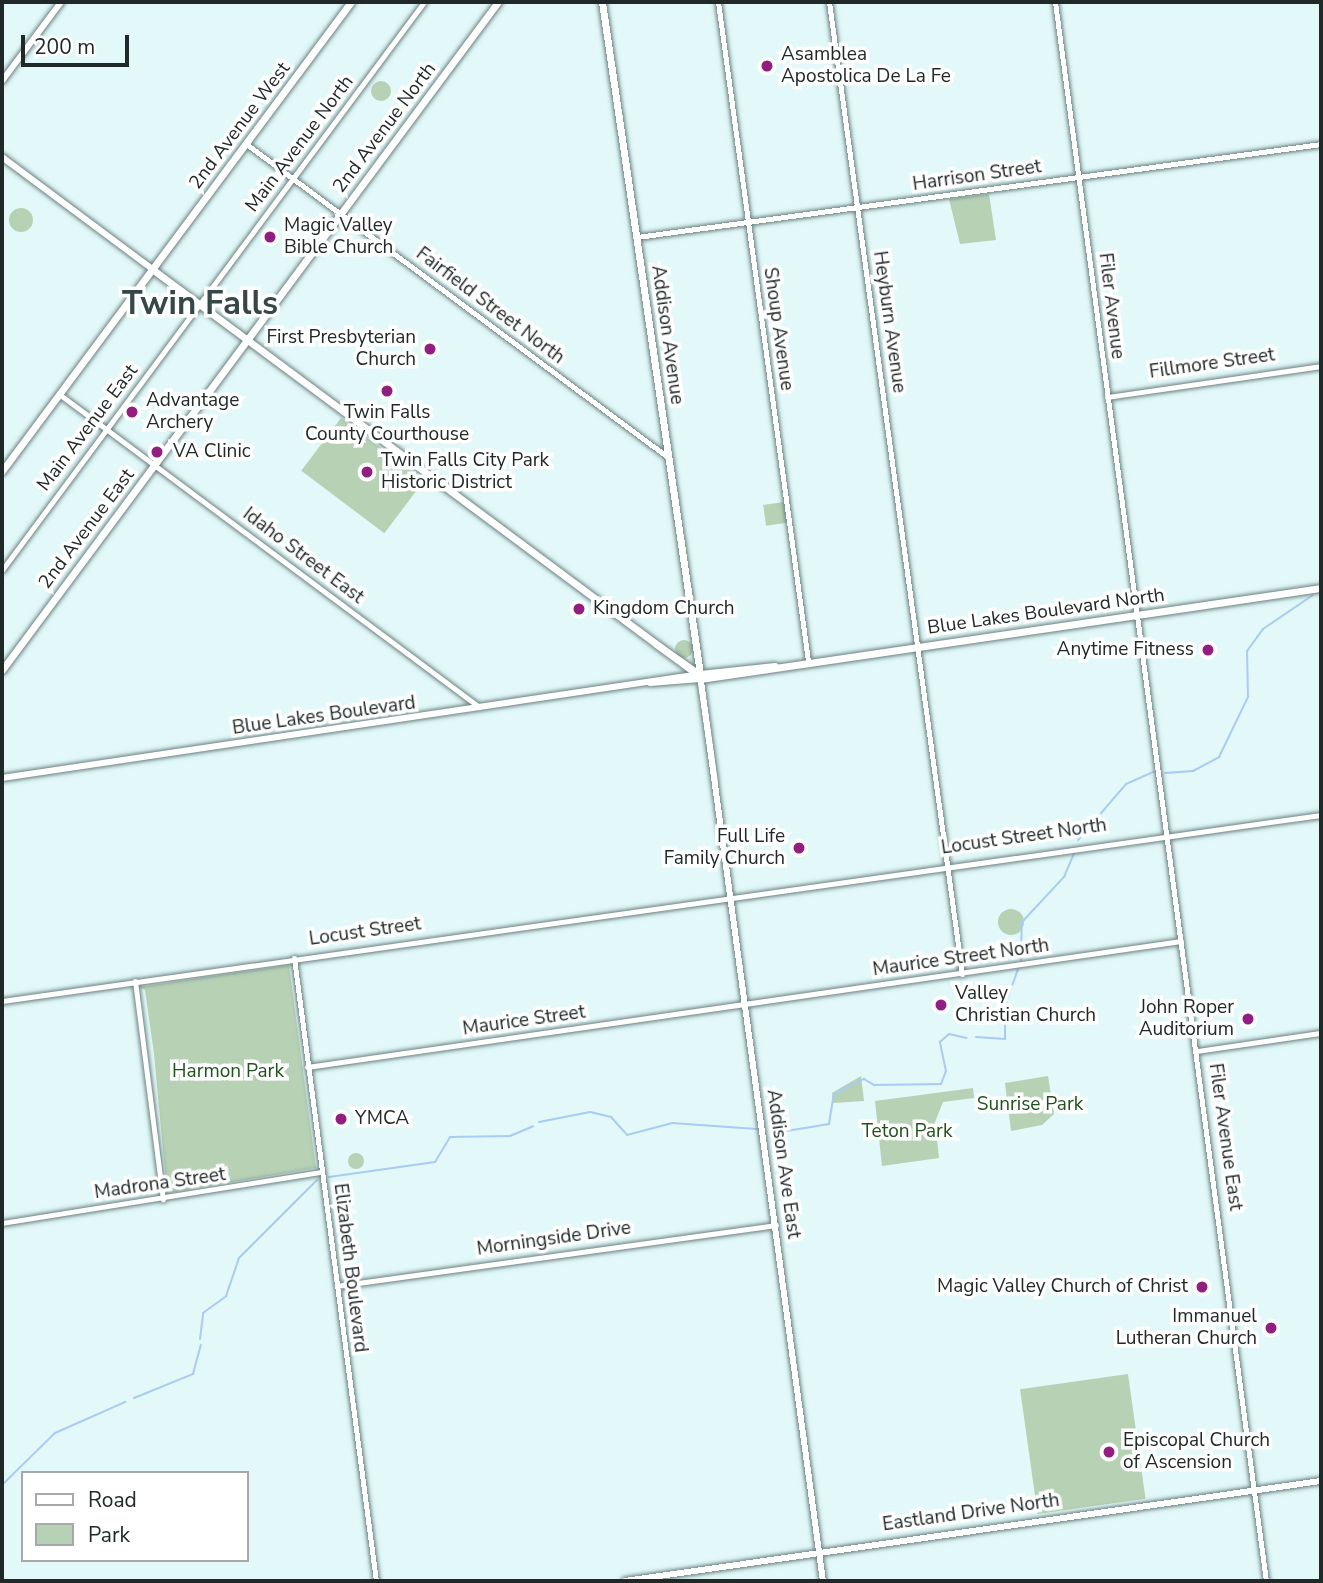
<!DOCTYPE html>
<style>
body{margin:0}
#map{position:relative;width:1323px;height:1583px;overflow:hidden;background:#e2f8f9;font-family:"Nunito Sans",sans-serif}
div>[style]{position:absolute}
.green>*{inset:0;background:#b7d1b5;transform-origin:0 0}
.round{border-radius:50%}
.stream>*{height:2px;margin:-1px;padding:0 1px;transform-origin:1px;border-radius:1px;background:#aacbf3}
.roads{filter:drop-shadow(0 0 2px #6c8080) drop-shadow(0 0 2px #6c8080)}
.tertiary>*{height:5px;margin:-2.5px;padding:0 2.5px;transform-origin:2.5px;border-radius:2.5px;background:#fff}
.secondary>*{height:6px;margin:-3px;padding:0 3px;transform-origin:3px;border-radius:3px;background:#fff}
.primary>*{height:7px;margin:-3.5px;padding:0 3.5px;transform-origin:3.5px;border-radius:3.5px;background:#fff}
.dots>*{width:19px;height:19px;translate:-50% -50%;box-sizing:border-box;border:4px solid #fff;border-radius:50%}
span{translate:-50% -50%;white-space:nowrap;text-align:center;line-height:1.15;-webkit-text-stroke:7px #fff;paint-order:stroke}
.poi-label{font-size:19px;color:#202828}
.left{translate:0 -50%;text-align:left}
.right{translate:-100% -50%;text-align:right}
.street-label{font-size:19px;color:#202828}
.park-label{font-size:19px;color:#1f511d}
.town-label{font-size:33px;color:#354747;font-weight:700}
.frame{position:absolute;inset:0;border:4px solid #202828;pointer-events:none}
.legend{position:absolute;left:21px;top:1471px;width:228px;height:91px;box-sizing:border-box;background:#fff;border:2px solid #a6a9a9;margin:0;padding:9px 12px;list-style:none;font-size:21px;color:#202828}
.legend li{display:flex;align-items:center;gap:14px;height:35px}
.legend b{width:35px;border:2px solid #a6a9a9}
.scale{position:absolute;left:21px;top:35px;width:108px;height:32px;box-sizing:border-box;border:4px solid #202828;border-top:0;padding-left:9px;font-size:21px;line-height:24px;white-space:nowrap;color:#202828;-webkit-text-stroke:5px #fff;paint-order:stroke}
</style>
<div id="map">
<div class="green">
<i class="round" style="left:371px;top:81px;width:20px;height:20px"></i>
<i style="clip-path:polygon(989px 194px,996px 240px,960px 244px,949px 199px)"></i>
<i class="round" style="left:9px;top:208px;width:24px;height:24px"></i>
<i style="left:341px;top:418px;width:104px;height:66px;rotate:37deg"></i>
<i style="left:784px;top:502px;width:21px;height:21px;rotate:82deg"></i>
<i class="round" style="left:675px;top:640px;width:18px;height:18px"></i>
<i class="round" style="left:998px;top:909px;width:26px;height:26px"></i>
<i style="clip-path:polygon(289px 965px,316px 1168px,167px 1193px,154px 1054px,145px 990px,139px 987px)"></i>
<i style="clip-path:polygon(861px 1076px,864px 1101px,833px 1103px,832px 1093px)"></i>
<i style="clip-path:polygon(1048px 1076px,1054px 1114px,1042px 1125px,1011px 1131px,1005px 1083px)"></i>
<i style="clip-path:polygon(973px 1088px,974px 1098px,943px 1102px,935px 1122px,939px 1158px,882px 1166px,875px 1101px)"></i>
<i class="round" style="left:348px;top:1153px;width:16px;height:16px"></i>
<i style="left:1128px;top:1374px;width:126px;height:109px;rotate:82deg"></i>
</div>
<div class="stream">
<i style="left:1165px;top:773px;width:28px;rotate:-4deg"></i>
<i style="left:1193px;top:771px;width:30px;rotate:-28deg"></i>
<i style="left:1219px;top:757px;width:67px;rotate:-64.2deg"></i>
<i style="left:1248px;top:697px;width:46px;rotate:-91.2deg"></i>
<i style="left:1247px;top:651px;width:27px;rotate:-54deg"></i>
<i style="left:1263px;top:629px;width:60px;rotate:-34.2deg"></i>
<i style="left:1078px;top:840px;width:74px;rotate:-49.4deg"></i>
<i style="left:1126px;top:784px;width:30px;rotate:-24deg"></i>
<i style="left:1021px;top:961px;width:39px;rotate:-89deg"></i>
<i style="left:1022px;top:922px;width:62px;rotate:-47deg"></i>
<i style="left:1064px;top:877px;width:26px;rotate:-67deg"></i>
<i style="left:976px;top:1037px;width:29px;rotate:4deg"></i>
<i style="left:1005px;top:1039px;width:34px;rotate:-90deg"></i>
<i style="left:1005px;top:1005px;width:38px;rotate:-70deg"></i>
<i style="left:539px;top:1122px;width:52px;rotate:-11.1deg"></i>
<i style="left:590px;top:1112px;width:22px;rotate:13deg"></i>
<i style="left:611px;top:1117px;width:24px;rotate:48deg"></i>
<i style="left:627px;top:1135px;width:47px;rotate:-14.9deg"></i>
<i style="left:672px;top:1123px;width:85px;rotate:4deg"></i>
<i style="left:780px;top:1132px;width:50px;rotate:-9.3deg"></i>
<i style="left:829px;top:1124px;width:30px;rotate:-81deg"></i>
<i style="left:834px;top:1094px;width:34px;rotate:-27deg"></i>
<i style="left:864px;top:1079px;width:12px;rotate:31deg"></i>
<i style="left:874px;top:1085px;width:67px;rotate:-0.9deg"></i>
<i style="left:941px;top:1084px;width:14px;rotate:-69deg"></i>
<i style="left:946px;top:1071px;width:30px;rotate:-102deg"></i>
<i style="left:940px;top:1042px;width:12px;rotate:-42deg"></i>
<i style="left:949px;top:1034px;width:18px;rotate:13deg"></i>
<i style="left:329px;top:1177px;width:107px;rotate:-8.1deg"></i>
<i style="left:435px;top:1162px;width:29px;rotate:-59deg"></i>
<i style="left:450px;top:1137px;width:60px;rotate:-1deg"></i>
<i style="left:510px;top:1136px;width:25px;rotate:-23deg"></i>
<i style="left:200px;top:1339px;width:26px;rotate:-83deg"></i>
<i style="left:203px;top:1313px;width:29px;rotate:-36deg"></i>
<i style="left:226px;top:1296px;width:40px;rotate:-71.1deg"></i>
<i style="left:239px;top:1258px;width:110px;rotate:-45deg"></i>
<i style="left:134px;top:1398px;width:64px;rotate:-22.1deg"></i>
<i style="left:193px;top:1374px;width:30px;rotate:-75deg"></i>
<i style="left:2px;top:1485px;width:74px;rotate:-44.5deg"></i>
<i style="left:55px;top:1433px;width:77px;rotate:-23.9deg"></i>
</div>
<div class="roads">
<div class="tertiary">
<i style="left:718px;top:2px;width:665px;rotate:82.22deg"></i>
<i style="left:829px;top:2px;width:981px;rotate:82.21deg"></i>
<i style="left:1055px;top:2px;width:1593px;rotate:82.39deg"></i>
<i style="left:245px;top:143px;width:528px;rotate:36.61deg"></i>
<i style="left:637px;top:237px;width:690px;rotate:-7.74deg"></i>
<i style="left:59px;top:394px;width:524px;rotate:36.69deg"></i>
<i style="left:1107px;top:397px;width:216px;rotate:-8.2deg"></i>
<i style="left:2px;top:570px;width:708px;rotate:-53.39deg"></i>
<i style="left:294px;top:958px;width:628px;rotate:82.5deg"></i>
<i style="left:135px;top:981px;width:220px;rotate:82.7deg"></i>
<i style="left:2px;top:1001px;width:1332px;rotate:-8.03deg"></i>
<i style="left:1197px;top:1051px;width:125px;rotate:-8.3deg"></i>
<i style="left:307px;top:1067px;width:883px;rotate:-8.2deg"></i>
<i style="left:2px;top:1223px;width:324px;rotate:-9.1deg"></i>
<i style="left:337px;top:1286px;width:443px;rotate:-7.9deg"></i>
</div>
<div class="secondary">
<i style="left:2px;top:81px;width:99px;rotate:-53.2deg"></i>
<i style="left:2px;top:157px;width:187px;rotate:36.7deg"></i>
<i style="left:650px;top:683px;width:50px;rotate:-4.6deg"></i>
<i style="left:701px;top:683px;width:100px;rotate:82deg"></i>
<i style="left:2px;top:778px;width:706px;rotate:-8.47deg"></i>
<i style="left:700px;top:674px;width:915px;rotate:82.28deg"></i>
<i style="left:625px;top:1581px;width:703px;rotate:-8.18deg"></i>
</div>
<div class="primary">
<i style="left:602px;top:2px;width:679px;rotate:81.7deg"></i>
<i style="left:152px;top:269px;width:670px;rotate:36.63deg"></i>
<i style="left:2px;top:471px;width:585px;rotate:-53.35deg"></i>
<i style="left:656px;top:644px;width:45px;rotate:35.1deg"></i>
<i style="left:2px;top:670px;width:832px;rotate:-53.41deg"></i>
<i style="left:700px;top:674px;width:75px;rotate:-6.1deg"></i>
<i style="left:700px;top:679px;width:628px;rotate:-8.34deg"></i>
</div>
</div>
<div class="dots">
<i style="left:767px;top:66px;background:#921f7f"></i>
<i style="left:270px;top:237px;background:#921f7f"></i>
<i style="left:430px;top:349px;background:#921f7f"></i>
<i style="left:387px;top:391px;background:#921f7f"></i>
<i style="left:132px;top:412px;background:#921f7f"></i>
<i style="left:157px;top:452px;background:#921f7f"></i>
<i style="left:367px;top:472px;background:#921f7f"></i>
<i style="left:579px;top:609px;background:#921f7f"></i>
<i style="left:1208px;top:650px;background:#921f7f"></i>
<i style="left:799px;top:848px;background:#921f7f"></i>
<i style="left:941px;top:1005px;background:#921f7f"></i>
<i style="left:1248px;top:1019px;background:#921f7f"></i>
<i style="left:341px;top:1119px;background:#921f7f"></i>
<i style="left:1202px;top:1287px;background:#921f7f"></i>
<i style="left:1271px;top:1328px;background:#921f7f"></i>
<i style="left:1109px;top:1452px;background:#921f7f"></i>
</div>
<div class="poi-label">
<span class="left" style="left:781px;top:66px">Asamblea<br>Apostolica De La Fe</span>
<span class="left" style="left:284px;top:237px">Magic Valley<br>Bible Church</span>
<span class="right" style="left:416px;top:349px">First Presbyterian<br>Church</span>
<span class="left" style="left:146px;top:412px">Advantage<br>Archery</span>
<span style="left:387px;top:424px">Twin Falls<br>County Courthouse</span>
<span class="left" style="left:173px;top:452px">VA Clinic</span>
<span class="left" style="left:381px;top:472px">Twin Falls City Park<br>Historic District</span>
<span class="left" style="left:593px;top:609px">Kingdom Church</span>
<span class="right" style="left:1194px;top:650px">Anytime Fitness</span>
<span class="right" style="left:785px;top:848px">Full Life<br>Family Church</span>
<span class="left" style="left:955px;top:1005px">Valley<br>Christian Church</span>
<span class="right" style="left:1234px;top:1019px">John Roper<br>Auditorium</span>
<span class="left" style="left:355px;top:1119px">YMCA</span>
<span class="right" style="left:1188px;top:1287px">Magic Valley Church of Christ</span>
<span class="right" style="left:1257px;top:1328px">Immanuel<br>Lutheran Church</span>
<span class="left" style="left:1123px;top:1452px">Episcopal Church<br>of Ascension</span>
</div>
<div class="street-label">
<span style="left:240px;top:126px;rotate:-53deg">2nd Avenue West</span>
<span style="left:385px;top:128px;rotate:-53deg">2nd Avenue North</span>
<span style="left:300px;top:144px;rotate:-53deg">Main Avenue North</span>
<span style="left:977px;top:176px;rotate:-8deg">Harrison Street</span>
<span style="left:490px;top:306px;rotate:37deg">Fairfield Street North</span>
<span style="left:1111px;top:306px;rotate:83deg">Filer Avenue</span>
<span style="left:889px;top:322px;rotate:82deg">Heyburn Avenue</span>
<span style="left:778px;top:329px;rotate:82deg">Shoup Avenue</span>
<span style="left:667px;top:335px;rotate:82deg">Addison Avenue</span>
<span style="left:1212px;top:364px;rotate:-8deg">Fillmore Street</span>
<span style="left:88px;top:428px;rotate:-53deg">Main Avenue East</span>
<span style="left:87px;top:529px;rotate:-53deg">2nd Avenue East</span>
<span style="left:303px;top:556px;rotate:37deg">Idaho Street East</span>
<span style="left:1046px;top:612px;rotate:-8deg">Blue Lakes Boulevard North</span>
<span style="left:324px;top:716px;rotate:-8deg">Blue Lakes Boulevard</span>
<span style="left:1024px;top:837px;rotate:-8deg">Locust Street North</span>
<span style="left:365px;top:932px;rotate:-8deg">Locust Street</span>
<span style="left:961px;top:958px;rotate:-8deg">Maurice Street North</span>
<span style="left:524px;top:1021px;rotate:-8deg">Maurice Street</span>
<span style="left:1225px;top:1137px;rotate:82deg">Filer Avenue East</span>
<span style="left:783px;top:1164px;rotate:82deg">Addison Ave East</span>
<span style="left:160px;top:1184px;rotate:-8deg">Madrona Street</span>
<span style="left:554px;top:1239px;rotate:-8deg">Morningside Drive</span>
<span style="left:350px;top:1268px;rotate:83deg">Elizabeth Boulevard</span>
<span style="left:971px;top:1513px;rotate:-8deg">Eastland Drive North</span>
</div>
<div class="park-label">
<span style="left:228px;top:1072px">Harmon Park</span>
<span style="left:1030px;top:1105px">Sunrise Park</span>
<span style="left:907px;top:1132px">Teton Park</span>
</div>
<div class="town-label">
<span style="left:200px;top:304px">Twin Falls</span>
</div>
<div class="frame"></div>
<ul class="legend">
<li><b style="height:9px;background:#fff"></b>Road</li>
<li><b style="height:19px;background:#b7d1b5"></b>Park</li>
</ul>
<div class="scale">200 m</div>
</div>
